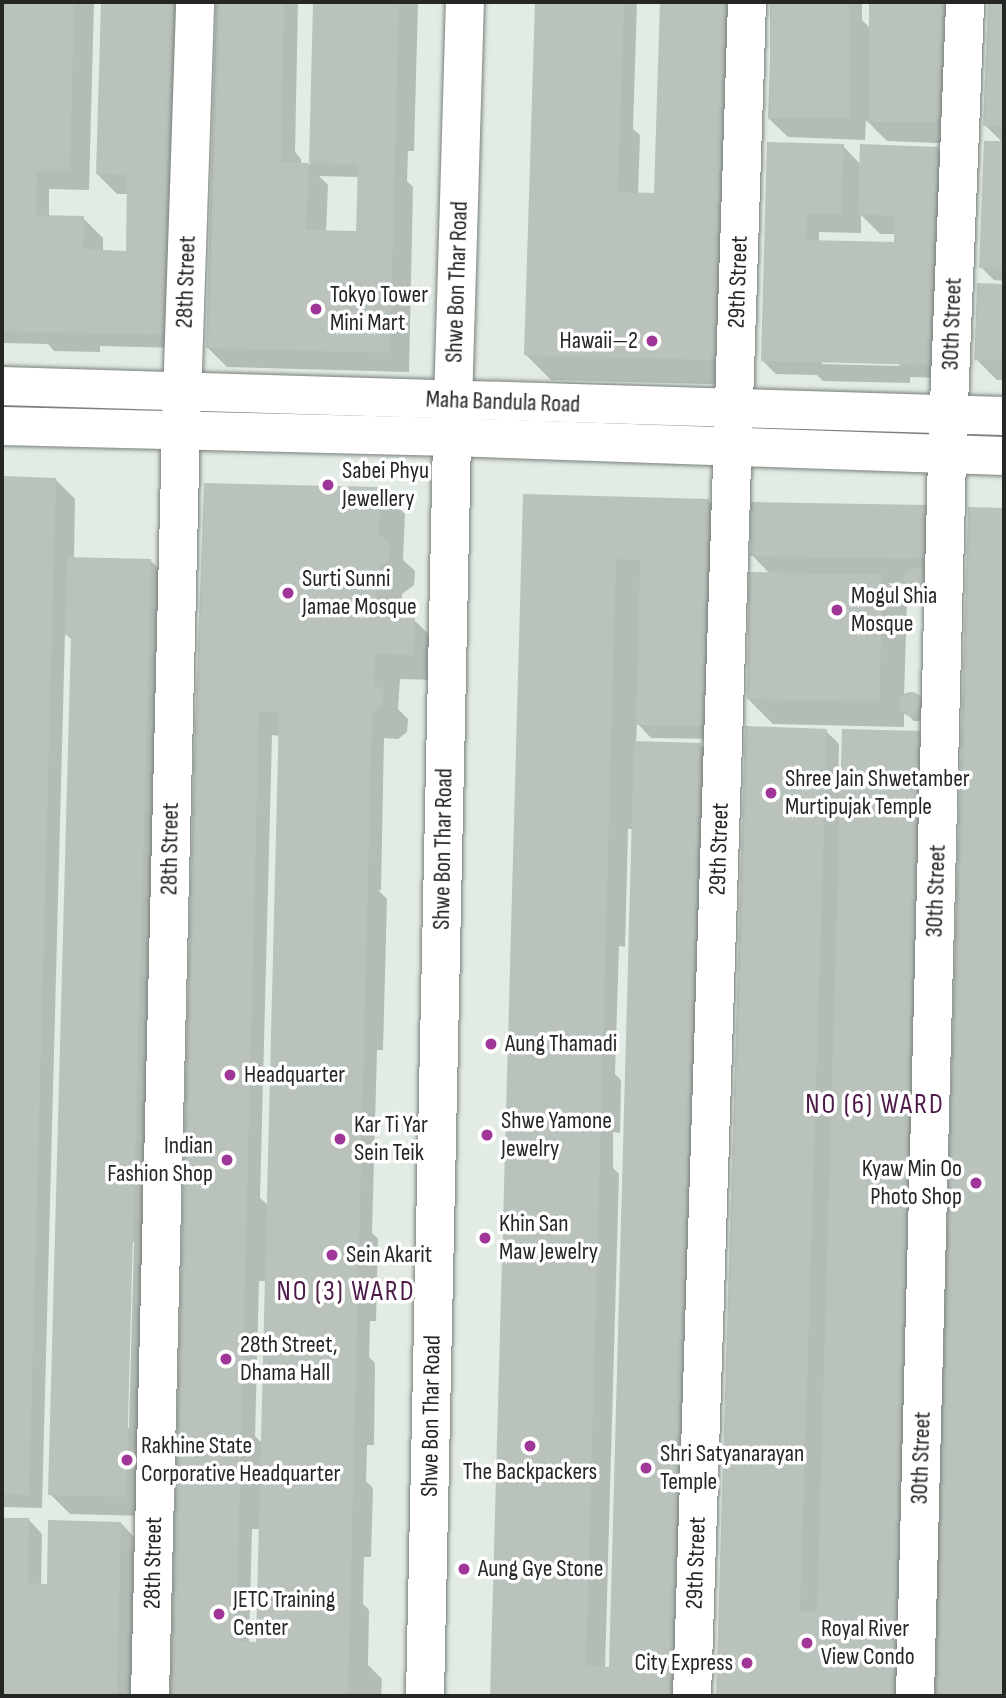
<!DOCTYPE html>
<meta charset="utf-8">
<style>
body{margin:0}
#map{position:relative;width:1006px;height:1698px;overflow:hidden;background:#e2ebe4;font-family:"Sofia Sans Condensed",sans-serif}
div>[style]{position:absolute}
.shadow>*{inset:0;background:#0003}
.building>*{inset:0;background:#bac2bc;transform-origin:0 0}
.round{border-radius:50%}
.roads{filter:drop-shadow(0 0 2px #78807a) drop-shadow(0 0 2px #78807a)}
.minor>*{height:38px;margin:-19px;padding:0 19px;transform-origin:19px;border-radius:19px;background:#fff}
.major>*{height:38px;margin:-19px;padding:0 19px;transform-origin:19px;border-radius:19px;background:#fff}
.dots>*{width:19px;height:19px;translate:-50% -50%;box-sizing:border-box;border:4px solid #fff;border-radius:50%}
span{translate:-50% -50%;white-space:nowrap;text-align:center;line-height:1.15;-webkit-text-stroke:7px #fff;paint-order:stroke}
.street-label{font-size:24px;color:#242724}
.poi-label{font-size:24px;color:#242724}
.left{translate:0 -50%;text-align:left}
.right{translate:-100% -50%;text-align:right}
.quarter-label{font-size:28px;color:#4d1a48;letter-spacing:2px}
.frame{position:absolute;inset:0;border:4px solid #242724;pointer-events:none}
</style>
<div id="map">
<div class="shadow">
<i style="clip-path:polygon(2px 2px,94px 2px,89px 190px,49px 189px,49px 217px,83px 218px,103px 238px,103px 252px,127px 252px,129px 194px,117px 194px,97px 174px,103px 2px,189px 2px,179px 348px,100px 346px,100px 352px,54px 351px,48px 344px,2px 343px)"></i>
<i style="clip-path:polygon(evenodd,217px 2px,298px 2px,295px 152px,301px 159px,301px 165px,310px 165px,315px 2px,418px 2px,414px 151px,408px 151px,407px 181px,413px 187px,409px 372px,227px 367px,208px 348px,217px 2px,319px 176px,359px 177px,357px 233px,326px 232px,328px 185px,319px 176px)"></i>
<i style="clip-path:polygon(538px 2px,637px 2px,633px 129px,640px 135px,638px 195px,656px 195px,662px 2px,751px 2px,745px 385px,551px 380px,525px 354px)"></i>
<i style="clip-path:polygon(772px 2px,862px 2px,862px 20px,870px 28px,871px 2px,965px 2px,960px 144px,887px 141px,866px 120px,865px 140px,788px 137px,768px 118px)"></i>
<i style="clip-path:polygon(989px 2px,1004px 2px,1004px 281px,994px 280px,981px 267px,1003px 143px,985px 125px)"></i>
<i style="clip-path:polygon(evenodd,769px 144px,843px 146px,861px 165px,937px 149px,957px 169px,944px 378px,910px 377px,910px 383px,823px 381px,817px 375px,776px 374px,762px 360px,769px 144px,861px 215px,880px 234px,896px 234px,896px 244px,819px 242px,819px 232px,861px 233px,861px 215px,769px 144px,822px 361px,900px 363px,899px 366px,822px 364px,822px 361px)"></i>
<i style="clip-path:polygon(979px 285px,1004px 286px,1004px 380px,997px 380px,977px 360px)"></i>
<i style="clip-path:polygon(evenodd,2px 478px,55px 479px,75px 499px,74px 558px,150px 560px,170px 580px,145px 1516px,70px 1514px,50px 1494px,72px 640px,65px 633px,42px 1508px,2px 1507px,2px 478px,130px 1242px,134px 1242px,129px 1428px,126px 1428px,130px 1242px)"></i>
<i style="clip-path:polygon(evenodd,380px 489px,405px 514px,403px 560px,415px 571px,414px 585px,402px 594px,401px 620px,414px 620px,440px 645px,439px 680px,400px 679px,398px 709px,408px 719px,407px 732px,398px 739px,384px 738px,381px 890px,378px 890px,387px 899px,383px 1050px,377px 1050px,372px 1233px,378px 1239px,376px 1321px,370px 1321px,369px 1357px,375px 1363px,374px 1445px,367px 1445px,366px 1481px,373px 1488px,371px 1557px,364px 1557px,363px 1604px,369px 1610px,368px 1665px,382px 1679px,381px 1696px,172px 1696px,197px 709px,380px 489px,272px 735px,280px 736px,268px 1205px,260px 1198px,272px 735px,380px 489px,259px 1281px,266px 1281px,262px 1443px,255px 1436px,259px 1281px,380px 489px,252px 1529px,260px 1529px,257px 1643px,249px 1643px,252px 1529px)"></i>
<i style="clip-path:polygon(evenodd,524px 496px,709px 501px,722px 514px,716px 739px,651px 738px,637px 723px,636px 743px,701px 745px,714px 758px,701px 1696px,491px 1696px,524px 496px,628px 829px,633px 829px,610px 1668px,605px 1668px,619px 1174px,613px 1168px,613px 1132px,620px 1133px,621px 1080px,615px 1074px,619px 946px,625px 947px,628px 829px)"></i>
<i style="clip-path:polygon(927px 508px,927px 594px,919px 594px,908px 584px,888px 583px,907px 602px,904px 697px,915px 694px,928px 707px,923px 721px,914px 721px,904px 711px,904px 727px,773px 724px,748px 699px,770px 574px,752px 555px)"></i>
<i style="clip-path:polygon(969px 509px,1004px 510px,1004px 1696px,718px 1696px,746px 728px,826px 731px,839px 744px,838px 789px,842px 794px,936px 1655px)"></i>
<i style="clip-path:polygon(2px 1520px,29px 1520px,42px 1534px,41px 1585px,49px 1586px,121px 1523px,134px 1537px,133px 1601px,139px 1607px,137px 1696px,2px 1696px,5px 1582px,2px 1582px)"></i>
</div>
<div class="building">
<i style="clip-path:polygon(2px 2px,74px 2px,70px 171px,37px 171px,36px 215px,84px 216px,83px 249px,126px 251px,127px 175px,96px 174px,101px 2px,176px 2px,166px 335px,2px 331px)"></i>
<i style="clip-path:polygon(216px 2px,284px 2px,281px 162px,309px 163px,306px 230px,356px 231px,358px 164px,309px 163px,313px 2px,399px 2px,390px 353px,206px 348px)"></i>
<i style="clip-path:polygon(535px 2px,624px 2px,618px 192px,654px 193px,660px 2px,731px 2px,721px 360px,524px 355px)"></i>
<i style="left:770px;top:2px;width:79px;height:116px"></i>
<i style="left:869px;top:2px;width:76px;height:120px"></i>
<i style="clip-path:polygon(988px 2px,1004px 2px,1004px 126px,983px 126px)"></i>
<i style="clip-path:polygon(984px 141px,1004px 141px,1004px 269px,979px 268px)"></i>
<i style="clip-path:polygon(767px 142px,844px 144px,841px 214px,807px 213px,806px 240px,894px 242px,895px 216px,858px 214px,860px 144px,938px 147px,931px 365px,761px 361px)"></i>
<i style="left:977px;top:283px;width:27px;height:77px;rotate:2deg"></i>
<i style="clip-path:polygon(2px 476px,56px 478px,29px 1495px,2px 1494px)"></i>
<i style="clip-path:polygon(evenodd,204px 483px,380px 487px,379px 534px,390px 544px,389px 559px,378px 568px,376px 617px,415px 618px,414px 655px,375px 654px,374px 683px,384px 692px,382px 706px,372px 714px,348px 1696px,170px 1696px,194px 755px,204px 483px,259px 711px,279px 712px,256px 1642px,236px 1641px,259px 711px)"></i>
<i style="clip-path:polygon(523px 494px,709px 499px,703px 726px,636px 725px,640px 560px,616px 559px,586px 1666px,609px 1667px,634px 741px,701px 743px,675px 1696px,490px 1696px)"></i>
<i style="left:751px;top:502px;width:177px;height:54px;rotate:1deg"></i>
<i style="clip-path:polygon(968px 507px,1004px 508px,1004px 1696px,933px 1696px)"></i>
<i style="clip-path:polygon(67px 557px,151px 559px,126px 1497px,48px 1495px,71px 635px,65px 635px)"></i>
<i class="round" style="left:904px;top:567px;width:22px;height:22px"></i>
<i style="left:749px;top:572px;width:133px;height:127px;rotate:1deg"></i>
<i class="round" style="left:899px;top:692px;width:24px;height:24px"></i>
<i style="clip-path:polygon(745px 726px,827px 729px,800px 1612px,817px 1612px,842px 729px,923px 731px,896px 1696px,716px 1696px)"></i>
<i style="clip-path:polygon(2px 1518px,29px 1518px,28px 1583px,47px 1584px,48px 1520px,121px 1522px,117px 1696px,2px 1696px)"></i>
</div>
<div class="roads">
<div class="minor">
<i style="left:150px;top:1696px;width:1267px;rotate:-88.6deg"></i>
<i style="left:181px;top:429px;width:427px;rotate:-88.1deg"></i>
<i style="left:692px;top:1696px;width:1695px;rotate:-88.14deg"></i>
<i style="left:915px;top:1696px;width:1242px;rotate:-88.52deg"></i>
<i style="left:947px;top:454px;width:452px;rotate:-87.7deg"></i>
</div>
<div class="major">
<i style="left:2px;top:386px;width:1002px;rotate:1.71deg"></i>
<i style="left:2px;top:426px;width:450px;rotate:1.4deg"></i>
<i style="left:452px;top:437px;width:552px;rotate:1.97deg"></i>
<i style="left:425px;top:1696px;width:1259px;rotate:-88.77deg"></i>
<i style="left:452px;top:437px;width:435px;rotate:-88.3deg"></i>
</div>
</div>
<div class="dots">
<i style="left:316px;top:309px;background:#a03697"></i>
<i style="left:652px;top:341px;background:#a03697"></i>
<i style="left:328px;top:485px;background:#a03697"></i>
<i style="left:288px;top:593px;background:#a03697"></i>
<i style="left:837px;top:610px;background:#a03697"></i>
<i style="left:771px;top:793px;background:#a03697"></i>
<i style="left:491px;top:1044px;background:#a03697"></i>
<i style="left:230px;top:1075px;background:#a03697"></i>
<i style="left:487px;top:1135px;background:#a03697"></i>
<i style="left:340px;top:1139px;background:#a03697"></i>
<i style="left:227px;top:1160px;background:#a03697"></i>
<i style="left:976px;top:1183px;background:#a03697"></i>
<i style="left:485px;top:1238px;background:#a03697"></i>
<i style="left:332px;top:1255px;background:#a03697"></i>
<i style="left:226px;top:1359px;background:#a03697"></i>
<i style="left:530px;top:1446px;background:#a03697"></i>
<i style="left:127px;top:1460px;background:#a03697"></i>
<i style="left:646px;top:1468px;background:#a03697"></i>
<i style="left:464px;top:1569px;background:#a03697"></i>
<i style="left:219px;top:1614px;background:#a03697"></i>
<i style="left:807px;top:1643px;background:#a03697"></i>
<i style="left:747px;top:1663px;background:#a03697"></i>
</div>
<div class="street-label">
<span style="left:186px;top:282px;rotate:-88deg">28th Street</span>
<span style="left:457px;top:282px;rotate:-88deg">Shwe Bon Thar Road</span>
<span style="left:738px;top:282px;rotate:-88deg">29th Street</span>
<span style="left:952px;top:324px;rotate:-88deg">30th Street</span>
<span style="left:503px;top:402px;rotate:2deg">Maha Bandula Road</span>
<span style="left:170px;top:849px;rotate:-89deg">28th Street</span>
<span style="left:443px;top:849px;rotate:-89deg">Shwe Bon Thar Road</span>
<span style="left:719px;top:849px;rotate:-88deg">29th Street</span>
<span style="left:936px;top:891px;rotate:-88deg">30th Street</span>
<span style="left:431px;top:1416px;rotate:-89deg">Shwe Bon Thar Road</span>
<span style="left:921px;top:1458px;rotate:-88deg">30th Street</span>
<span style="left:153px;top:1563px;rotate:-89deg">28th Street</span>
<span style="left:696px;top:1563px;rotate:-88deg">29th Street</span>
</div>
<div class="poi-label">
<span class="left" style="left:330px;top:309px">Tokyo Tower<br>Mini Mart</span>
<span class="right" style="left:638px;top:341px">Hawaii—2</span>
<span class="left" style="left:342px;top:485px">Sabei Phyu<br>Jewellery</span>
<span class="left" style="left:302px;top:593px">Surti Sunni<br>Jamae Mosque</span>
<span class="left" style="left:851px;top:610px">Mogul Shia<br>Mosque</span>
<span class="left" style="left:785px;top:793px">Shree Jain Shwetamber<br>Murtipujak Temple</span>
<span class="left" style="left:505px;top:1044px">Aung Thamadi</span>
<span class="left" style="left:244px;top:1075px">Headquarter</span>
<span class="left" style="left:501px;top:1135px">Shwe Yamone<br>Jewelry</span>
<span class="left" style="left:354px;top:1139px">Kar Ti Yar<br>Sein Teik</span>
<span class="right" style="left:213px;top:1160px">Indian<br>Fashion Shop</span>
<span class="right" style="left:962px;top:1183px">Kyaw Min Oo<br>Photo Shop</span>
<span class="left" style="left:499px;top:1238px">Khin San<br>Maw Jewelry</span>
<span class="left" style="left:346px;top:1255px">Sein Akarit</span>
<span class="left" style="left:240px;top:1359px">28th Street,<br>Dhama Hall</span>
<span class="left" style="left:141px;top:1460px">Rakhine State<br>Corporative Headquarter</span>
<span class="left" style="left:660px;top:1468px">Shri Satyanarayan<br>Temple</span>
<span style="left:530px;top:1472px">The Backpackers</span>
<span class="left" style="left:478px;top:1569px">Aung Gye Stone</span>
<span class="left" style="left:233px;top:1614px">JETC Training<br>Center</span>
<span class="left" style="left:821px;top:1643px">Royal River<br>View Condo</span>
<span class="right" style="left:733px;top:1663px">City Express</span>
</div>
<div class="quarter-label">
<span style="left:875px;top:1105px">NO (6) WARD</span>
<span style="left:346px;top:1292px">NO (3) WARD</span>
</div>
<div class="frame"></div>
</div>
